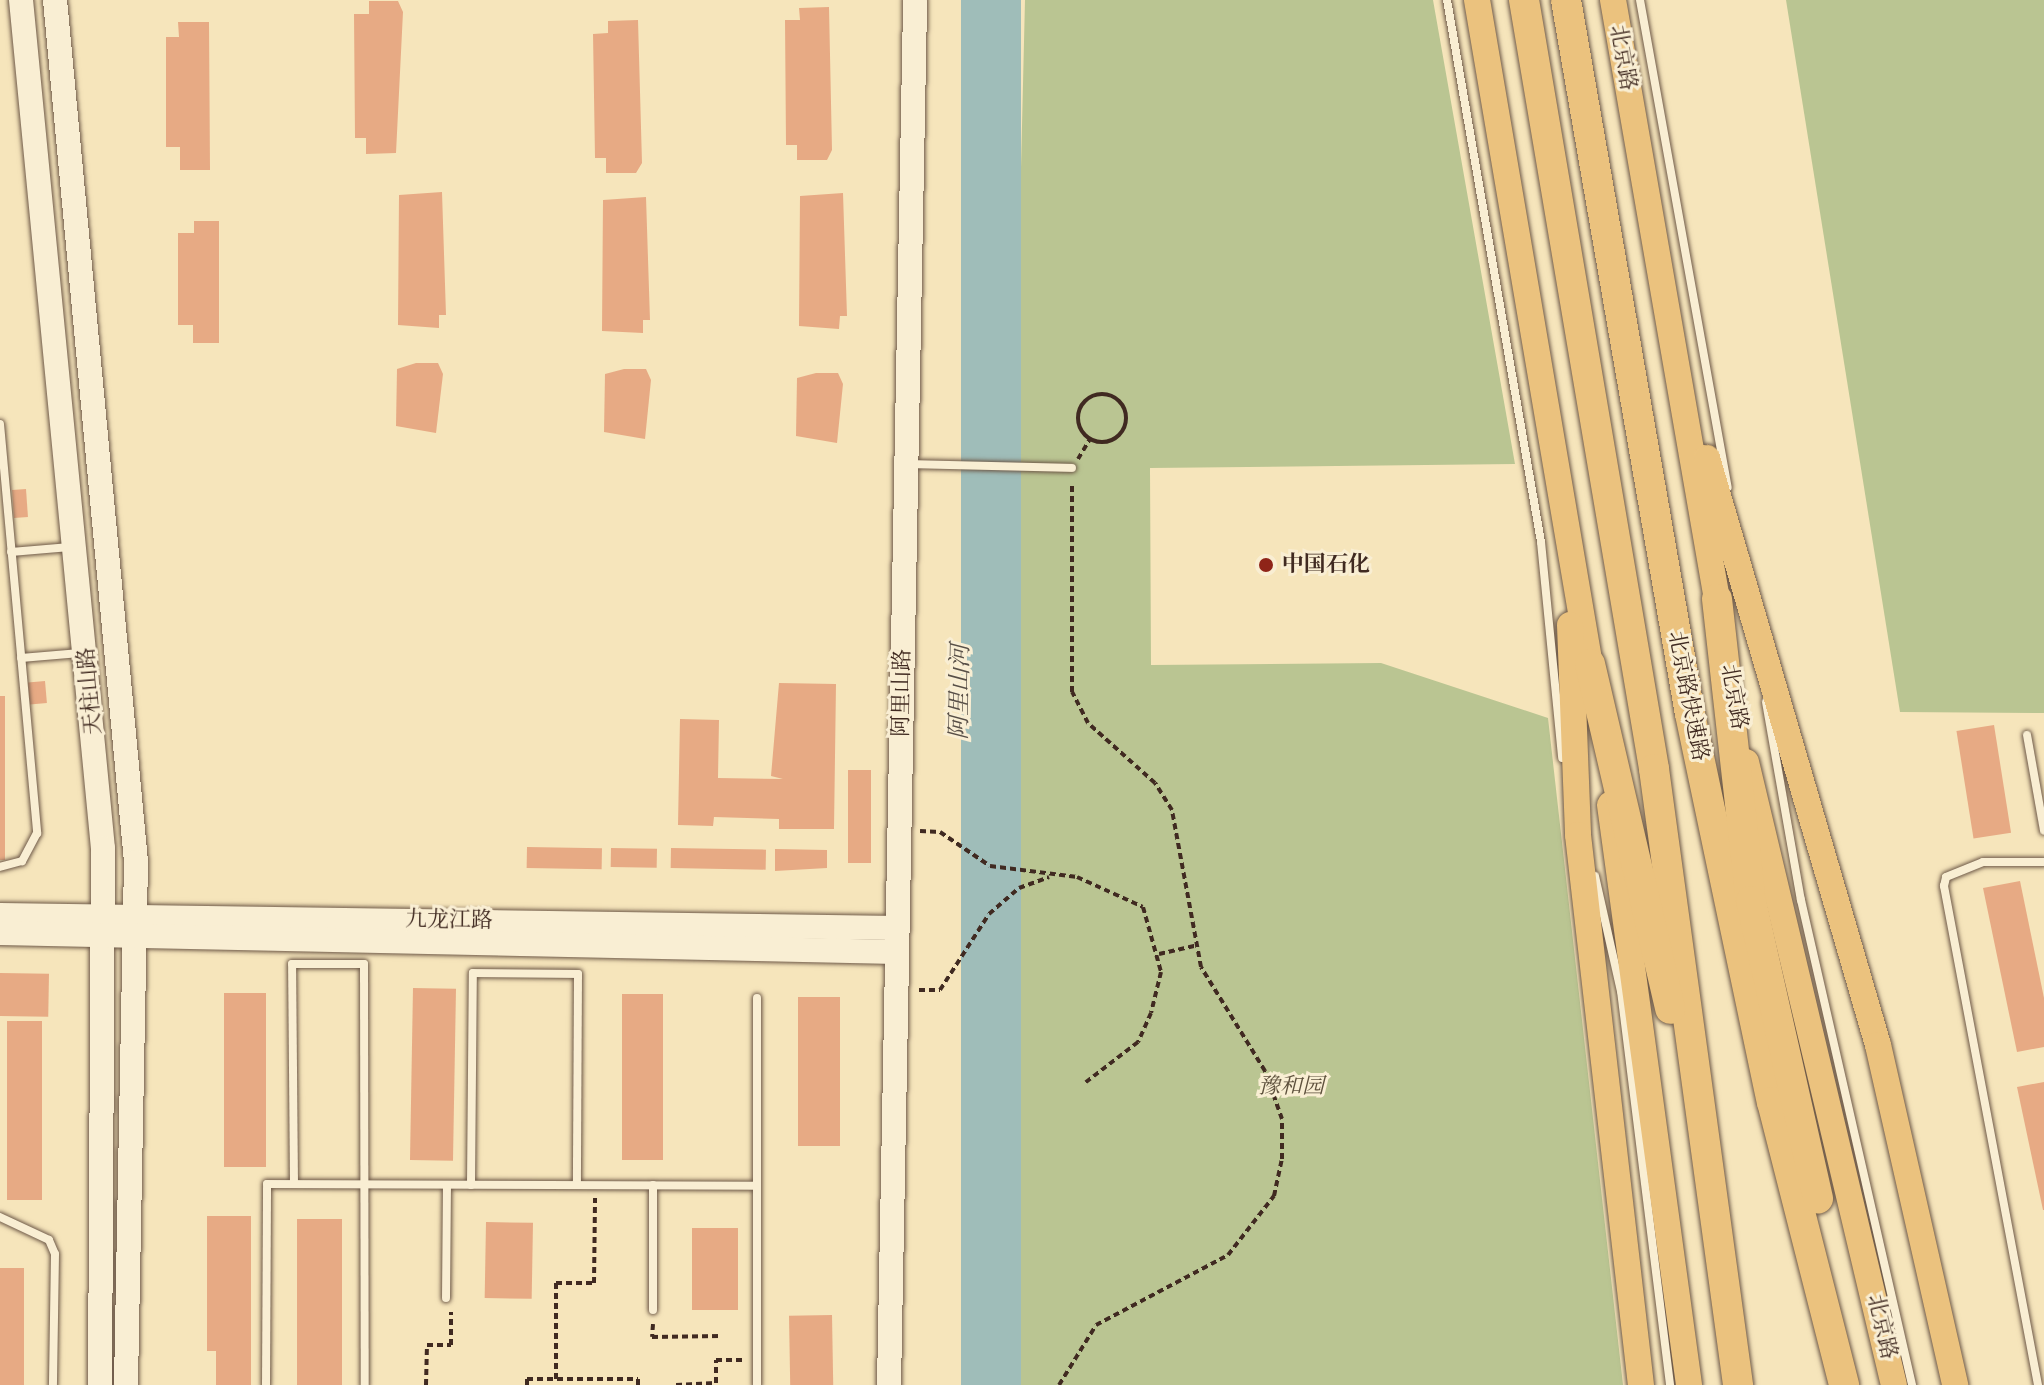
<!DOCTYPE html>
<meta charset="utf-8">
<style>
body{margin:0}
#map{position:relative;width:2044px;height:1385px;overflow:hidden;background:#f6e5bb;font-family:"IM FELL French Canon","Noto Serif SC",serif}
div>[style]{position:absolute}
.green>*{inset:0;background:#bac592}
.water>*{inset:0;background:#9fbdb9;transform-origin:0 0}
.building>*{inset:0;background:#e7aa84;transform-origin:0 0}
.path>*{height:4px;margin-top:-2px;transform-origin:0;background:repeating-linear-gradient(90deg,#402a21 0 6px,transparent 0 10px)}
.path>.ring{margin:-2px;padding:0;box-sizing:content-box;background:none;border:4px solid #402a21;border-radius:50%}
.roads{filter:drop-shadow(0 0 2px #6e5948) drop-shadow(0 0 2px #6e5948)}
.lane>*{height:8px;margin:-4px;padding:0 4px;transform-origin:4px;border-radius:4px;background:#f9eed3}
.secondary>*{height:24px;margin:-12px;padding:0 12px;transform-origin:12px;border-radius:12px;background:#f9eed3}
.primary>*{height:26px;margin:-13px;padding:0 13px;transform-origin:13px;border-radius:13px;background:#ebc27e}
.highway>*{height:30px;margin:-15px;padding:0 15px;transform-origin:15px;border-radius:15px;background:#ebc27e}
.dots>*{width:22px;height:22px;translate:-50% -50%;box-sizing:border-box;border:4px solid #f9eed3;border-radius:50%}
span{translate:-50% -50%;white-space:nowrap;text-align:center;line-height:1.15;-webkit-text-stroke:6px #f9eed3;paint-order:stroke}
.street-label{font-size:22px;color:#402a21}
.poi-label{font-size:22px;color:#402a21;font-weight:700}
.left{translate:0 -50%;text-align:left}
.park-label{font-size:22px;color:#5e513d;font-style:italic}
.water-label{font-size:24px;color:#584f47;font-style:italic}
</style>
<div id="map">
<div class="green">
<i style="clip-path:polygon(1025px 0,1433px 0,1515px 464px,1150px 468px,1151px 665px,1381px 663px,1548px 718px,1623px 1385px,992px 1385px)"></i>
<i style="clip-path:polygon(1786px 0,2044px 0,2044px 713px,1900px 712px)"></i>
</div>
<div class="water">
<i style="left:961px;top:0;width:60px;height:1385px"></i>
</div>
<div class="building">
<i style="clip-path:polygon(369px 1px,398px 1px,403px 12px,396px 153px,366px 154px,366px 138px,355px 138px,354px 14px,369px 14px)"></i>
<i style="clip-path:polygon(829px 7px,832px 150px,827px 160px,797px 160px,797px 145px,786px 145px,785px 20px,800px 20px,799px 8px)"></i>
<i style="clip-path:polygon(638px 20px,642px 163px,636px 173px,606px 173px,606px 158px,595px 158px,593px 34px,608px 33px,608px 21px)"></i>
<i style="clip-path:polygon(178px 22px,209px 22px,210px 170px,180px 170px,180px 147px,166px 147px,166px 37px,179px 37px)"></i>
<i style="clip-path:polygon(442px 192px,446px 315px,439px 315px,439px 328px,398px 325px,399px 195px)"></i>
<i style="clip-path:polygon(843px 193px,847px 316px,840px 316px,839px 329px,799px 326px,800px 196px)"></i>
<i style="clip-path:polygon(646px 197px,650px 320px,643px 320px,643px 333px,602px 331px,603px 200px)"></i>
<i style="clip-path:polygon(194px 221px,219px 221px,219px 343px,193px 343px,193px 325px,178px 325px,178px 233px,194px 233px)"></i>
<i style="clip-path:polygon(416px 363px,438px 363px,443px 374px,436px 433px,396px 426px,397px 369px)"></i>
<i style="clip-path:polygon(624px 369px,646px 369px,651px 380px,645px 439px,604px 432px,605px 374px)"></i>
<i style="clip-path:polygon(816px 373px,838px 373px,843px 384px,837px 443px,796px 436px,797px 378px)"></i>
<i style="left:26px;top:489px;width:28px;height:14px;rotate:86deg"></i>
<i style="left:45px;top:681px;width:22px;height:17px;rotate:85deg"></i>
<i style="clip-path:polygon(779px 683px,836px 684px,834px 829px,779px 829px,779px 819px,714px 817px,713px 826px,678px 825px,680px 719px,719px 720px,718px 778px,783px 779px,771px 776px)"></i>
<i style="left:0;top:696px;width:5px;height:164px"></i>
<i style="left:1994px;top:725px;width:109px;height:38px;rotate:81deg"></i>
<i style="left:848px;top:770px;width:23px;height:93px"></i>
<i style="left:527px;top:847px;width:75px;height:21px;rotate:1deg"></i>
<i style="left:611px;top:848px;width:46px;height:19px;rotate:1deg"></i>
<i style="left:671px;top:848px;width:95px;height:20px;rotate:1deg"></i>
<i style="clip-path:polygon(775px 849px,827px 850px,827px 868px,775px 871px)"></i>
<i style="clip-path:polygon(2020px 881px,2044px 998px,2044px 1047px,2017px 1052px,1983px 888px)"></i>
<i style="left:0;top:973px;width:49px;height:43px;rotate:1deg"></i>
<i style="left:413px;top:988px;width:43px;height:172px;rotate:1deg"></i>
<i style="left:224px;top:993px;width:42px;height:174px"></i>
<i style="left:622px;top:994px;width:41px;height:166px"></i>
<i style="left:798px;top:997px;width:42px;height:149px"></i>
<i style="left:7px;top:1021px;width:35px;height:179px"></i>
<i style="clip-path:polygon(2044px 1082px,2044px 1210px,2043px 1210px,2017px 1087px)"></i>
<i style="clip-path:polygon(207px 1216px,251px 1216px,251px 1385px,216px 1385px,216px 1351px,207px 1351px)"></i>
<i style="left:297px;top:1219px;width:45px;height:166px"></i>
<i style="left:486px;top:1222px;width:47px;height:76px;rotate:1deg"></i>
<i style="left:692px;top:1228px;width:46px;height:82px"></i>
<i style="left:0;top:1268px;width:24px;height:117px"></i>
<i style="left:832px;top:1315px;width:70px;height:43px;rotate:89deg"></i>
</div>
<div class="path">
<i class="ring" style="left:1078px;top:394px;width:44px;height:44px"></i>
<i style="left:1078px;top:459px;width:23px;rotate:-59deg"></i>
<i style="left:920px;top:831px;width:20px;rotate:3deg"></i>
<i style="left:940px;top:832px;width:60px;rotate:34.2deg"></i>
<i style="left:990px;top:866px;width:88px;rotate:7.2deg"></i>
<i style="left:1077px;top:877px;width:72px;rotate:24.4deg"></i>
<i style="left:1143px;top:907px;width:67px;rotate:74.5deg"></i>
<i style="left:1161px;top:972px;width:42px;rotate:103.7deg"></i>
<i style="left:1151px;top:1013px;width:32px;rotate:114deg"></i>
<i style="left:1138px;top:1042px;width:66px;rotate:142.4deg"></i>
<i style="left:1159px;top:954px;width:37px;rotate:-13deg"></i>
<i style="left:919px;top:990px;width:21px"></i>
<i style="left:940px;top:990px;width:90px;rotate:-57.2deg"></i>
<i style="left:989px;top:914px;width:40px;rotate:-41deg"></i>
<i style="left:1019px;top:888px;width:32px;rotate:-20deg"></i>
<i style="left:653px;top:1324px;width:13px;rotate:94deg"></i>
<i style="left:652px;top:1337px;width:69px;rotate:-0.8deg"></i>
<i style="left:556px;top:1379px;width:96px;rotate:-90deg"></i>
<i style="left:556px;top:1283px;width:38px"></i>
<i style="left:594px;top:1283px;width:85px;rotate:-89.3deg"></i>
<i style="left:716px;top:1383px;width:23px;rotate:-90deg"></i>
<i style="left:716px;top:1360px;width:27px"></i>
<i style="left:426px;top:1385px;width:40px;rotate:-88.6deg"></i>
<i style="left:427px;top:1345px;width:24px"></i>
<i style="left:451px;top:1345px;width:33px;rotate:-90deg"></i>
<i style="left:527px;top:1385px;width:6px;rotate:-90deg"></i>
<i style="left:527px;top:1379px;width:111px"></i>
<i style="left:638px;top:1379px;width:6px;rotate:90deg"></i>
<i style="left:676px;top:1385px;width:39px;rotate:-3deg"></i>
<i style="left:1059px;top:1385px;width:70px;rotate:-58.3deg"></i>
<i style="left:1096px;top:1325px;width:149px;rotate:-27.9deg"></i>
<i style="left:1228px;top:1255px;width:75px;rotate:-52.1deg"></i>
<i style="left:1274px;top:1196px;width:38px;rotate:-78deg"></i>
<i style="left:1282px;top:1159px;width:40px;rotate:-90deg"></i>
<i style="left:1282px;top:1119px;width:51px;rotate:-109.5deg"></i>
<i style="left:1265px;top:1071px;width:122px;rotate:-121.6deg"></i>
<i style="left:1201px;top:967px;width:160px;rotate:-100.5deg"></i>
<i style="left:1172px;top:810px;width:32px;rotate:-122deg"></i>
<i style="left:1155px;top:783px;width:90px;rotate:-138.2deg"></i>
<i style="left:1088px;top:723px;width:35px;rotate:-117deg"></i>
<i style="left:1072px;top:692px;width:210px;rotate:-90deg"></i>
</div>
<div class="roads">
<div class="lane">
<i style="left:1447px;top:0;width:550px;rotate:80.16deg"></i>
<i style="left:1541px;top:542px;width:217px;rotate:84.4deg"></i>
<i style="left:1640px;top:0;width:495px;rotate:79.8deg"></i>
<i style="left:0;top:424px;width:411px;rotate:84.8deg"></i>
<i style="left:37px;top:833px;width:32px;rotate:118deg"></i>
<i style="left:22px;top:861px;width:23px;rotate:165deg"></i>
<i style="left:911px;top:464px;width:161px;rotate:1.4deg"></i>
<i style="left:11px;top:552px;width:59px;rotate:-4.8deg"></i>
<i style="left:21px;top:658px;width:59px;rotate:-4.8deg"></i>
<i style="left:1766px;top:702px;width:201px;rotate:80deg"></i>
<i style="left:1801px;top:900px;width:498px;rotate:77.1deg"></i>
<i style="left:2027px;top:735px;width:97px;rotate:79.9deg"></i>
<i style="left:1595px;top:876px;width:118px;rotate:77.3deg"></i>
<i style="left:1621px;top:991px;width:397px;rotate:82.9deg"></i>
<i style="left:757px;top:998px;width:188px;rotate:90deg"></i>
<i style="left:294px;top:1184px;width:220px;rotate:-90.5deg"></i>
<i style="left:292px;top:964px;width:72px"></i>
<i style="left:364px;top:964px;width:421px;rotate:89.9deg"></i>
<i style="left:471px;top:1185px;width:212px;rotate:-89.5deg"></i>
<i style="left:473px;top:973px;width:105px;rotate:0.5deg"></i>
<i style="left:578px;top:974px;width:211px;rotate:90.3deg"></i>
<i style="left:653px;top:1185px;width:125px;rotate:90deg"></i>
<i style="left:0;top:1217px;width:54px;rotate:25.1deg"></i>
<i style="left:49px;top:1240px;width:15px;rotate:67deg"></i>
<i style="left:55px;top:1254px;width:131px;rotate:90.9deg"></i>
<i style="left:446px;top:1298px;width:113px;rotate:-89.5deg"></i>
<i style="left:266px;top:1385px;width:201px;rotate:-89.7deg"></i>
<i style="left:267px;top:1184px;width:490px;rotate:0.2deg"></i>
<i style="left:757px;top:1186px;width:199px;rotate:90deg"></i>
<i style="left:2038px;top:1385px;width:508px;rotate:-100.67deg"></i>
<i style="left:1944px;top:886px;width:9px;rotate:-77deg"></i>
<i style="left:1946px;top:877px;width:40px;rotate:-22deg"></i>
<i style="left:1983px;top:862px;width:61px"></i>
</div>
<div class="secondary">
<i style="left:21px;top:0;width:852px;rotate:84.48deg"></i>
<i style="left:103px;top:848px;width:537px;rotate:90.32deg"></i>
<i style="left:55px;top:0;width:866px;rotate:84.63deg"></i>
<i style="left:136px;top:862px;width:523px;rotate:91.1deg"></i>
<i style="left:0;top:915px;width:898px;rotate:0.83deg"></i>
<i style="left:0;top:933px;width:897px;rotate:1.21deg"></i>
<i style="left:889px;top:1385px;width:1385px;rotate:-88.92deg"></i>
</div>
<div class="primary">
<i style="left:1477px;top:0;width:693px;rotate:80.36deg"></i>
<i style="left:1613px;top:0;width:626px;rotate:80.16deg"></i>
<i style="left:1707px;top:458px;width:611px;rotate:73.76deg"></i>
<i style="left:1878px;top:1045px;width:349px;rotate:77.2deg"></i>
<i style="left:1570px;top:625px;width:210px;rotate:87.8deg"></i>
<i style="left:1578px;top:835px;width:554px;rotate:83.47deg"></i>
<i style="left:1746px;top:762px;width:640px;rotate:76.64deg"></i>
<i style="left:1610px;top:805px;width:585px;rotate:82.24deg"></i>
</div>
<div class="highway">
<i style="left:1524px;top:0;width:780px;rotate:80.4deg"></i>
<i style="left:1654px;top:769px;width:622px;rotate:82.23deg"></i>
<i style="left:1566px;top:0;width:725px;rotate:80.15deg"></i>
<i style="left:1690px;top:714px;width:397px;rotate:78.1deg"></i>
<i style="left:1772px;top:1102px;width:292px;rotate:75.7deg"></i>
<i style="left:1717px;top:599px;width:304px;rotate:83.6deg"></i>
<i style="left:1751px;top:901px;width:305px;rotate:77.3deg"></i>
<i style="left:1590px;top:664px;width:354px;rotate:76.9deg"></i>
</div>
</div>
<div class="dots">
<i style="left:1266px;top:565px;background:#8f2418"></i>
</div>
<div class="street-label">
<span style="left:1623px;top:58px;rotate:80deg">北京路</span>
<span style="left:90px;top:691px;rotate:-95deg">天柱山路</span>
<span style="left:902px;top:693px;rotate:-89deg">阿里山路</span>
<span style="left:1688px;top:696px;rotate:79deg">北京路快速路</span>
<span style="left:1734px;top:697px;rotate:80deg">北京路</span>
<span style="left:449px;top:920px;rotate:1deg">九龙江路</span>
<span style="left:1882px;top:1327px;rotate:77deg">北京路</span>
</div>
<div class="poi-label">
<span class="left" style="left:1282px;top:565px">中国石化</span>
</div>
<div class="park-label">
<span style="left:1291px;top:1087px">豫和园</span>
</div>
<div class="water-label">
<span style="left:960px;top:692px;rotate:-89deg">阿里山河</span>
</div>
</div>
